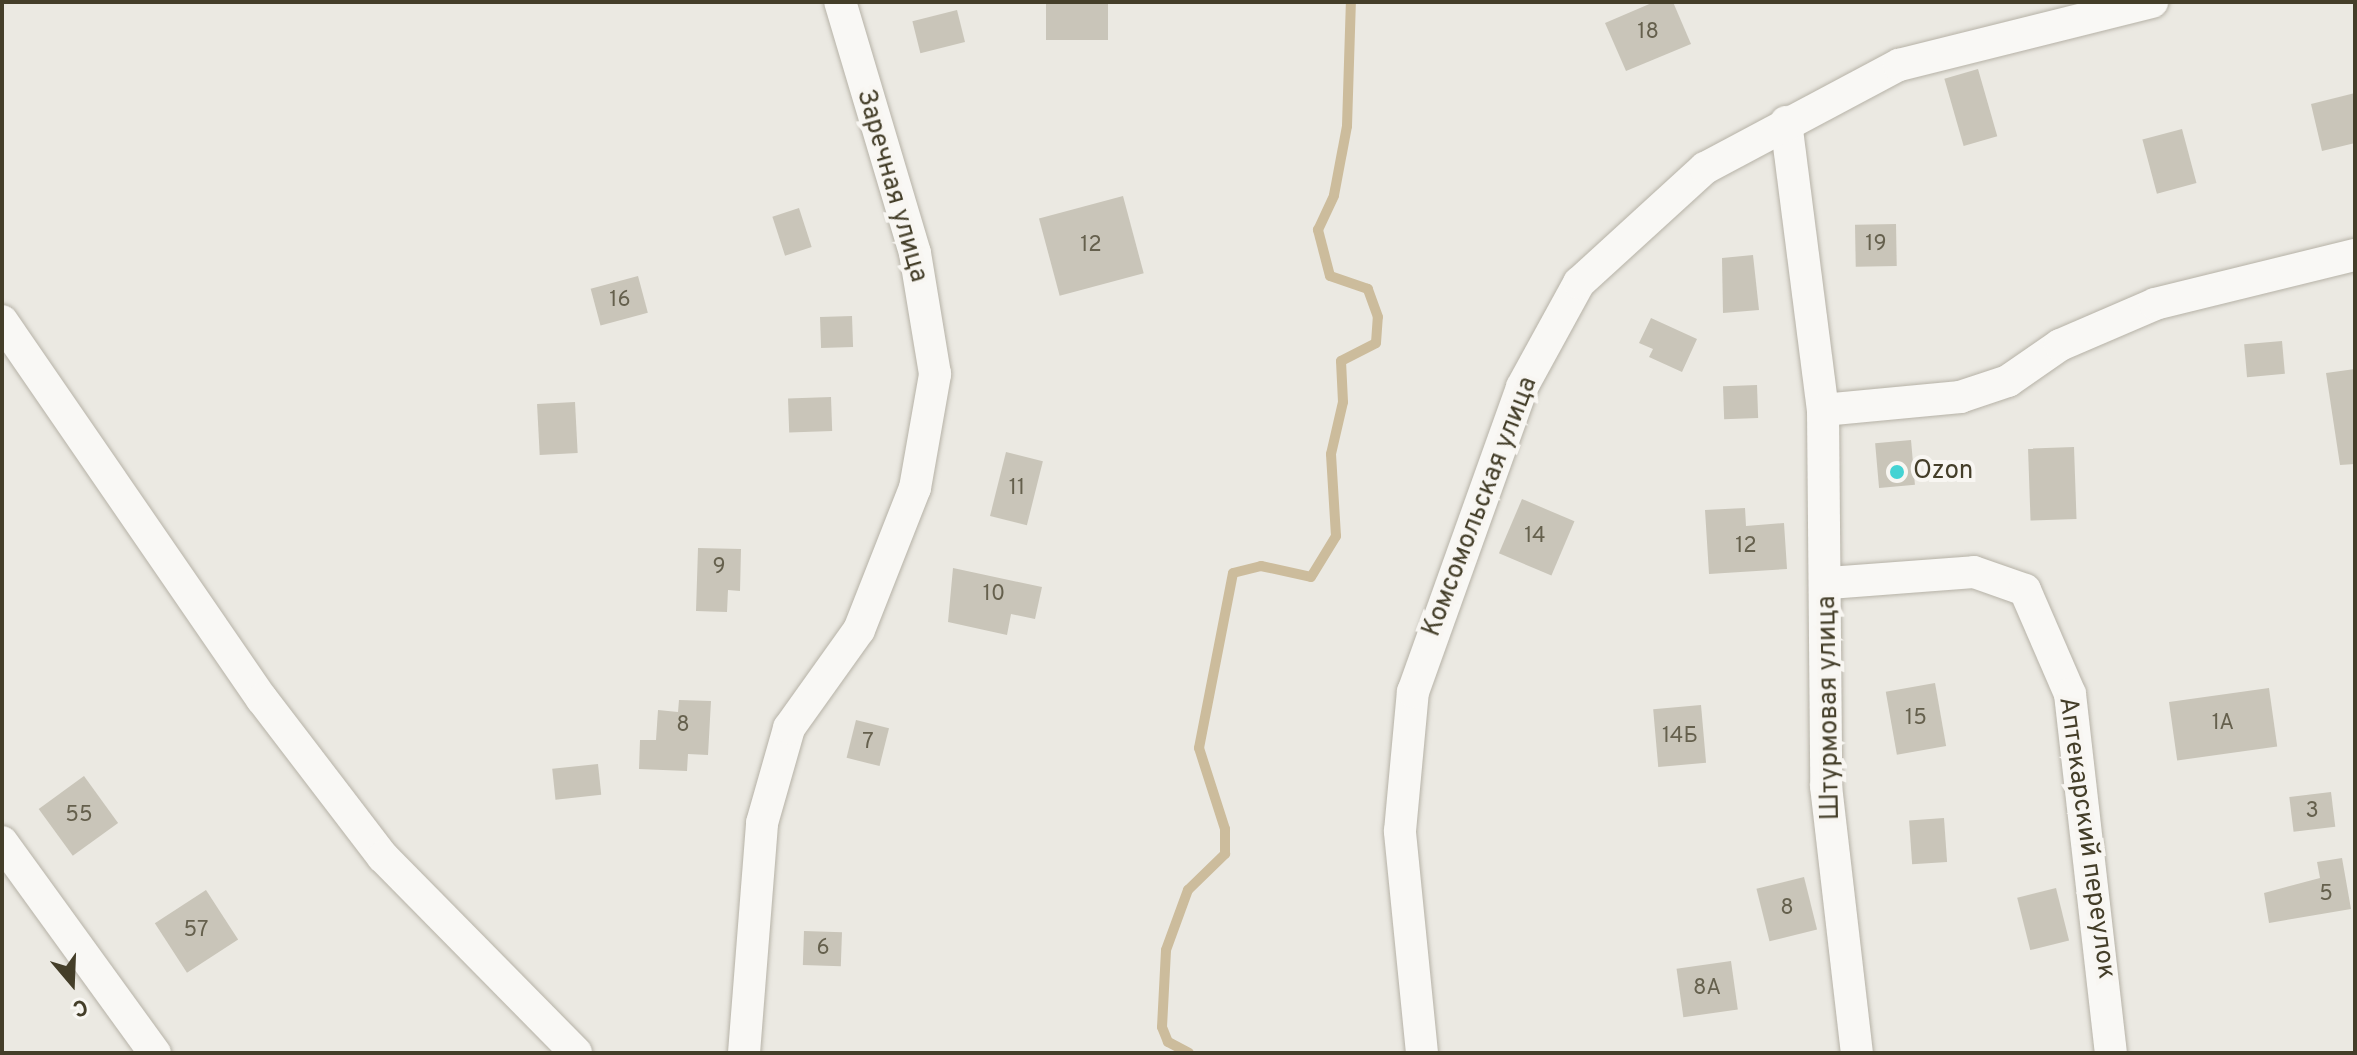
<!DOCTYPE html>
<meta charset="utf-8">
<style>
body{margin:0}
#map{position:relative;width:2357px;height:1055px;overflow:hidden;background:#ebe9e2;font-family:Overpass,sans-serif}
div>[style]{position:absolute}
.stream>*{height:10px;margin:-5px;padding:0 5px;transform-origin:5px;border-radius:5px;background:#ccbc9c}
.building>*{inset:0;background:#c9c5b9;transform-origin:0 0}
.roads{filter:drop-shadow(0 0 2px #b6b2a7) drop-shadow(0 0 2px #b6b2a7)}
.minor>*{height:32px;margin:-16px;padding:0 16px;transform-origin:16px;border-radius:16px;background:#f9f8f5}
.dots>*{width:22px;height:22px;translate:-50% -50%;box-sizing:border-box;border:4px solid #f8f6f2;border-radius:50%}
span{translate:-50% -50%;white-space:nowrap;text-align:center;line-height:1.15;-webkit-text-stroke:8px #f8f6f2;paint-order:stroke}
.number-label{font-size:22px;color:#65604d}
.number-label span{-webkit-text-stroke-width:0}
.street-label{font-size:26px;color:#443e29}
.poi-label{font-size:26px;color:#443e29}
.left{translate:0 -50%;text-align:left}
.frame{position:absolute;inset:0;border:4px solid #443e29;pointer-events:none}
.north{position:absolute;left:32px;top:943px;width:80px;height:80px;-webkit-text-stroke:6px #f8f6f2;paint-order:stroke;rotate:161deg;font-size:22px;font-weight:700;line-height:32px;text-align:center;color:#443e29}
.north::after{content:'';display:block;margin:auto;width:28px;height:36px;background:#443e29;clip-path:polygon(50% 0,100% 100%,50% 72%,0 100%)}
</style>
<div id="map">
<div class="stream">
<i style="left:1189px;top:1053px;width:24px;rotate:-152deg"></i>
<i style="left:1168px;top:1042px;width:16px;rotate:-112deg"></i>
<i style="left:1162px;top:1027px;width:77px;rotate:-87deg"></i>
<i style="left:1166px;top:950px;width:64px;rotate:-69.9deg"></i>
<i style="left:1188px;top:890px;width:52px;rotate:-44.2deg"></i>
<i style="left:1225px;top:854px;width:25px;rotate:-90deg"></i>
<i style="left:1225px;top:829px;width:85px;rotate:-107.8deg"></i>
<i style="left:1199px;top:748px;width:178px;rotate:-79deg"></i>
<i style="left:1233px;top:573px;width:29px;rotate:-14deg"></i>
<i style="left:1261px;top:566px;width:51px;rotate:12.4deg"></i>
<i style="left:1311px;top:577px;width:48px;rotate:-58.6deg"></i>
<i style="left:1336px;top:536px;width:82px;rotate:-93.5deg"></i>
<i style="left:1331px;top:454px;width:53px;rotate:-77deg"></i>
<i style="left:1343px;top:402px;width:41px;rotate:-92.8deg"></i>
<i style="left:1341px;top:361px;width:39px;rotate:-27deg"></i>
<i style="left:1376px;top:343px;width:26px;rotate:-86deg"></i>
<i style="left:1378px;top:317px;width:30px;rotate:-110deg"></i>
<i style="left:1368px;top:289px;width:40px;rotate:-161.1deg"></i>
<i style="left:1330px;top:276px;width:48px;rotate:-104.6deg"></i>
<i style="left:1318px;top:230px;width:38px;rotate:-65deg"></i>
<i style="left:1334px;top:195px;width:70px;rotate:-79.3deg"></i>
<i style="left:1347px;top:126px;width:124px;rotate:-88.2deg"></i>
</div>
<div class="building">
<i style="left:1046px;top:2px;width:62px;height:38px"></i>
<i style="clip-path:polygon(1654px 2px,1673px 2px,1691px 44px,1626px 71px,1605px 23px)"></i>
<i style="left:957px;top:10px;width:33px;height:46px;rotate:76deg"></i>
<i style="left:1978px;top:69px;width:70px;height:35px;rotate:74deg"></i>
<i style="clip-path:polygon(2355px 93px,2355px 143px,2322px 151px,2311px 104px)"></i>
<i style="left:2182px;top:129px;width:56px;height:41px;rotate:75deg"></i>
<i style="left:1123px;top:196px;width:80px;height:87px;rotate:75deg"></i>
<i style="left:799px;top:208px;width:41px;height:28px;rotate:72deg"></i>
<i style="left:1896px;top:224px;width:42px;height:41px;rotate:89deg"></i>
<i style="clip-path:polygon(1753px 255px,1759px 310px,1723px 313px,1722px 258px)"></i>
<i style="left:638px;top:276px;width:38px;height:49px;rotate:75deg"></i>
<i style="left:852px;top:316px;width:31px;height:32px;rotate:88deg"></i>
<i style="clip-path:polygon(1651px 318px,1697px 339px,1682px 372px,1649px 357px,1653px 349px,1639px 343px)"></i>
<i style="left:2282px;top:341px;width:33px;height:38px;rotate:85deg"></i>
<i style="clip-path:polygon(2355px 369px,2355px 464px,2340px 465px,2326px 373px)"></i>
<i style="left:1757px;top:385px;width:33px;height:34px;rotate:88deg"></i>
<i style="left:831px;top:397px;width:34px;height:43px;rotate:88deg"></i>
<i style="left:575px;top:402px;width:51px;height:38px;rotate:87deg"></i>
<i style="left:1911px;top:440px;width:45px;height:36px;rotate:85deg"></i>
<i style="left:2074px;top:447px;width:72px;height:46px;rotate:88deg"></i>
<i style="left:1006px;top:452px;width:38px;height:66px;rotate:14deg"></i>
<i style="left:1522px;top:499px;width:57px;height:59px;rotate:23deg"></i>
<i style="clip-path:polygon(1745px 508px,1746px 526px,1784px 523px,1787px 569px,1709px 574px,1705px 510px)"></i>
<i style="clip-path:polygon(698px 548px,741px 549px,740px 591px,728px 590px,727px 612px,696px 611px)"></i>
<i style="clip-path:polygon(953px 568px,1042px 587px,1035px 619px,1011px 614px,1007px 635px,948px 622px)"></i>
<i style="left:1935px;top:683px;width:64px;height:50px;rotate:80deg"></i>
<i style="left:2269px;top:688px;width:59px;height:101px;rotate:82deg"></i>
<i style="clip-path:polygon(679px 700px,711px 701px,708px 755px,688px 754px,687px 771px,639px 769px,640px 740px,656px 740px,658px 710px,678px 712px)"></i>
<i style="left:1701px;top:705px;width:58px;height:48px;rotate:85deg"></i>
<i style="left:856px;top:720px;width:34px;height:39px;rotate:14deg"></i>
<i style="left:598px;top:764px;width:31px;height:46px;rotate:84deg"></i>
<i style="left:84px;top:776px;width:58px;height:56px;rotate:54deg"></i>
<i style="left:2331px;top:792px;width:35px;height:42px;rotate:83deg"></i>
<i style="left:1944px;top:818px;width:44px;height:35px;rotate:86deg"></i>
<i style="clip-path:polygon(2342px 858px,2351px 909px,2269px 923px,2264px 893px,2320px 878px,2317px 862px)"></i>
<i style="left:1804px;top:877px;width:54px;height:49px;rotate:76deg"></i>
<i style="left:2056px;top:888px;width:54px;height:40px;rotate:76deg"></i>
<i style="left:206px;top:890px;width:59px;height:61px;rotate:57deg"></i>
<i style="left:804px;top:931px;width:38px;height:34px;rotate:2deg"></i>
<i style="left:1731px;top:961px;width:49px;height:55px;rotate:82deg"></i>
</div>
<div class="roads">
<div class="minor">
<i style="left:1786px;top:122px;width:290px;rotate:82.7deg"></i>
<i style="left:1823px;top:410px;width:376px;rotate:89.5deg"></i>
<i style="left:1826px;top:786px;width:269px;rotate:83.4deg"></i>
<i style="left:2px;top:321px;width:459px;rotate:55.5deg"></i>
<i style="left:262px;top:699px;width:199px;rotate:52.6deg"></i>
<i style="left:383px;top:857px;width:275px;rotate:45.4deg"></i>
<i style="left:1823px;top:410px;width:138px;rotate:-5.4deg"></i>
<i style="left:1960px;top:397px;width:51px;rotate:-18.4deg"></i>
<i style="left:2008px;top:381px;width:63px;rotate:-34.7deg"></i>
<i style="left:2060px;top:345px;width:103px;rotate:-23.3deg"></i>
<i style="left:2155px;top:304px;width:206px;rotate:-13.8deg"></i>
<i style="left:1829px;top:583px;width:145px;rotate:-4.3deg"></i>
<i style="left:1974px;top:572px;width:54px;rotate:19.4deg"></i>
<i style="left:2025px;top:590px;width:113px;rotate:66.6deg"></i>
<i style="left:2070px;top:694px;width:361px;rotate:83.5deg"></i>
<i style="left:2px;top:842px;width:261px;rotate:54.1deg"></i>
<i style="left:744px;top:1053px;width:231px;rotate:-85.5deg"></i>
<i style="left:762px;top:823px;width:99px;rotate:-74.1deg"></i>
<i style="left:789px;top:728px;width:120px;rotate:-54.5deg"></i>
<i style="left:859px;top:630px;width:153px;rotate:-68.5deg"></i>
<i style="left:915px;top:488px;width:116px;rotate:-80deg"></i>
<i style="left:935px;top:374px;width:123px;rotate:-99.4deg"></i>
<i style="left:915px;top:253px;width:262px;rotate:-106.6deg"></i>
<i style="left:1422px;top:1053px;width:223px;rotate:-95.7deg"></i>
<i style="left:1400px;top:831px;width:140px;rotate:-84.7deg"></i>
<i style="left:1413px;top:692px;width:324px;rotate:-70.3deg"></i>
<i style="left:1522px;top:387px;width:119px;rotate:-61.3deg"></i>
<i style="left:1579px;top:283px;width:171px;rotate:-42.4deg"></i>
<i style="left:1705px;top:168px;width:220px;rotate:-28deg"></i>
<i style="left:1899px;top:65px;width:261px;rotate:-14deg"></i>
</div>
</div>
<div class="dots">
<i style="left:1897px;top:472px;background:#44d3d3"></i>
</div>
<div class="number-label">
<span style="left:1648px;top:33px">18</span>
<span style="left:1876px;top:245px">19</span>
<span style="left:1091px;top:246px">12</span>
<span style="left:620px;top:301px">16</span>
<span style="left:1017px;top:489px">11</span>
<span style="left:1535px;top:537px">14</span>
<span style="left:1746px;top:547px">12</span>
<span style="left:719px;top:568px">9</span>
<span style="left:994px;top:595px">10</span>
<span style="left:1916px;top:719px">15</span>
<span style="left:2223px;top:724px">1А</span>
<span style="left:683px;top:726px">8</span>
<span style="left:1680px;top:737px">14Б</span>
<span style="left:868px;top:743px">7</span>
<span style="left:2312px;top:812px">3</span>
<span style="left:79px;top:816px">55</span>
<span style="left:2326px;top:895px">5</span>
<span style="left:1787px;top:909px">8</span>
<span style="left:196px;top:931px">57</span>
<span style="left:823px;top:949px">6</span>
<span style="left:1707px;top:989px">8А</span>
</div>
<div class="street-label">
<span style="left:891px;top:186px;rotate:74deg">Заречная улица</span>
<span style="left:1481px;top:507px;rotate:-69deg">Комсомольская улица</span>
<span style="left:1830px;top:708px;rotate:-91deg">Штурмовая улица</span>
<span style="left:2086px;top:838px;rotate:82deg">Аптекарский переулок</span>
</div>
<div class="poi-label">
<span class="left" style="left:1913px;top:472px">Ozon</span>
</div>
<div class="frame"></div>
<div class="north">С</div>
</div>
